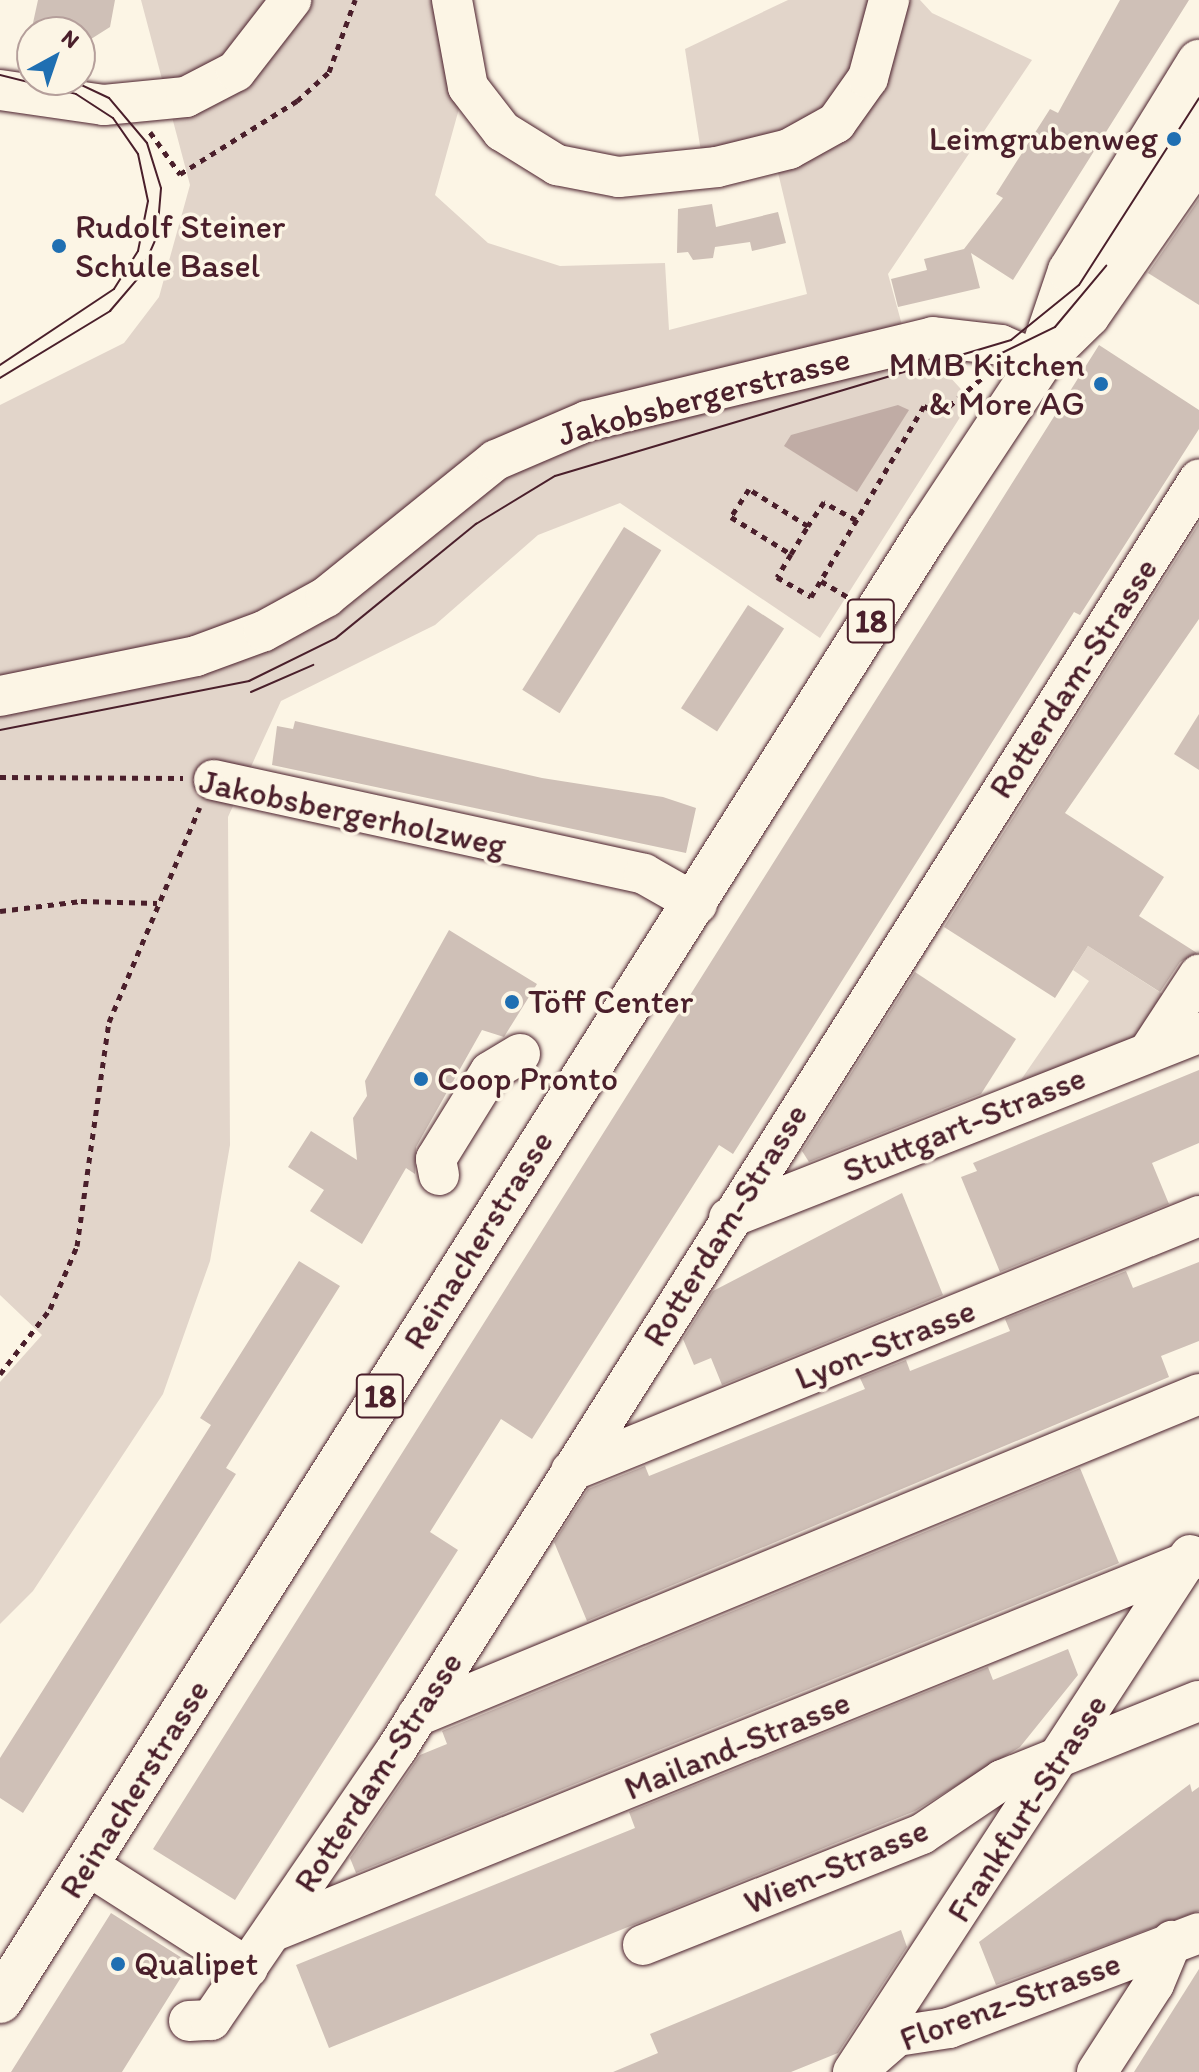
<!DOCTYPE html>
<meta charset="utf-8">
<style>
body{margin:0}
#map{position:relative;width:1199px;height:2072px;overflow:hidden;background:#fcf5e5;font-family:Itim,sans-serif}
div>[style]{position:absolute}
.green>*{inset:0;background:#e2d5ca}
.water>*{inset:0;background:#c0aca5}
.building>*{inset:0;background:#cfc0b7;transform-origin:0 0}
.path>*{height:5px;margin-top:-2.5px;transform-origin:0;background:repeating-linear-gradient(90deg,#4a1f2b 0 6px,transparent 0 12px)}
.roads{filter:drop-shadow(0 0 2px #4a1f2b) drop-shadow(0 0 2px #4a1f2b)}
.minor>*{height:40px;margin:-20px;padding:0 20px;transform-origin:20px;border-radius:20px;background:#fcf5e5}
.major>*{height:44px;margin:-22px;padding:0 22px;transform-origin:22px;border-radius:22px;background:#fcf5e5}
.tram>*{height:2px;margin:-1px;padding:0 1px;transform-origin:1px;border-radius:1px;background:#4a1f2b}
.dots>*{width:22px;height:22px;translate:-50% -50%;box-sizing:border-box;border:4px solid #fcf5e5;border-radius:50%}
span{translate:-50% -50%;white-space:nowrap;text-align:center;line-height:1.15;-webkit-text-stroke:7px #fcf5e5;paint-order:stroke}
.shield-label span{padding:2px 6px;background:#fcf5e5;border:2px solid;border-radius:6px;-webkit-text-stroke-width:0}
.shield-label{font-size:32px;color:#4a1f2b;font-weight:700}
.poi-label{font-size:34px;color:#4a1f2b}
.right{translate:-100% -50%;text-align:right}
.left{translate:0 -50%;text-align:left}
.street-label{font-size:34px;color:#4a1f2b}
.north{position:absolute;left:16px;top:16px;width:80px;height:80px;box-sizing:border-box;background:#fcf5e5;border:2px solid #b59f9b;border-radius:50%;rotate:40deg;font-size:22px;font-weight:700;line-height:32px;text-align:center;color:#4a1f2b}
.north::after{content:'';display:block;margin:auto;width:28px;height:36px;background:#1f6fb2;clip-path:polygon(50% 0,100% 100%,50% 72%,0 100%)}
</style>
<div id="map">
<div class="green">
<i style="clip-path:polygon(141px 0,439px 0,462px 98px,435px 195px,488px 243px,560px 266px,665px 263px,669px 330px,807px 294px,770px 139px,701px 152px,685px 49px,788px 0,920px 0,932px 13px,1032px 60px,888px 274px,902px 325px,971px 400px,820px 638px,620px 503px,538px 535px,435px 625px,281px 701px,228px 817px,230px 1145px,210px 1261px,163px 1394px,33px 1591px,0 1624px,0 1382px,42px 1335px,0 1295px,0 405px,124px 343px,159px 297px,190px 185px)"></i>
<i style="clip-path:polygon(1088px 946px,1172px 1000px,1148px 1036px,1014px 1090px,1089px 981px,1073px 970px)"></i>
</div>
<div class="water">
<i style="clip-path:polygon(898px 405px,909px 410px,857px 492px,784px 446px,791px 435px)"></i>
</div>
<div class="building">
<i style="clip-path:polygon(38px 0,115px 0,110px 27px,80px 46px,80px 32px,31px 32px)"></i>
<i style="clip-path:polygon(1120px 0,1189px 0,1013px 280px,971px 253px,980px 288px,898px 307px,891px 279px,927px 270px,924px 259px,964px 249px,1003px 198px,996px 194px,1050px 109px,1058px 113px)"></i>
<i style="clip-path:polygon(1199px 199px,1199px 305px,1148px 273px)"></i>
<i style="clip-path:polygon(712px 204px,716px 227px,778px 212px,786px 243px,752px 251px,750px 242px,715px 247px,713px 258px,693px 260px,688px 252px,677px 253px,678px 209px)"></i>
<i style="clip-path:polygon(1099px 345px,1199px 410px,1199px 429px,1080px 615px,1074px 612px,733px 1154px,719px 1145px,532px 1439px,501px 1419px,430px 1532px,458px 1550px,235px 1900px,153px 1849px)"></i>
<i style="clip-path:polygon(1199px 523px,1199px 619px,1065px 813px,1164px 877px,1139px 916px,1197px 953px,1180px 962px,1160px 992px,1088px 946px,1055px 998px,944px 927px)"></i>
<i style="left:624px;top:527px;width:44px;height:192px;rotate:32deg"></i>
<i style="left:748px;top:605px;width:43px;height:123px;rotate:33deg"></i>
<i style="clip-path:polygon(1199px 714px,1199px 770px,1174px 754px)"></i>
<i style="clip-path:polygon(295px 721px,542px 778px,663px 797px,696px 808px,686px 853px,272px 765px,277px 726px,293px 729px)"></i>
<i style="clip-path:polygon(449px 930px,537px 984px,504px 1037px,482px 1030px,416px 1147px,415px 1174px,406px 1168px,362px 1244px,310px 1211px,324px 1190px,288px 1167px,311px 1131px,357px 1160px,353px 1118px,367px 1096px,365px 1081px)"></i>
<i style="clip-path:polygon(915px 972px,1016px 1039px,981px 1094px,809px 1162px,802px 1151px)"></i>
<i style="clip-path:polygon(1199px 1070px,1199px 1143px,1152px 1163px,1169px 1204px,1000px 1272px,961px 1177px,977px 1171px,973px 1163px)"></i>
<i style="clip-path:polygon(902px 1193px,943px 1295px,722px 1385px,711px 1358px,694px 1365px,683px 1339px,713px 1291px)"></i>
<i style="clip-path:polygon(299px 1261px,340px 1286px,226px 1468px,236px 1474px,23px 1813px,0 1798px,0 1758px,211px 1425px,200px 1418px)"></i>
<i style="clip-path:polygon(1199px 1262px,1199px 1341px,1161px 1356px,1169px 1377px,587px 1621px,554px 1542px,588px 1489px,645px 1466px,649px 1476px,865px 1389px,860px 1378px,906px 1360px,910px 1371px,1010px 1331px,1005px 1319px,1126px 1271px,1133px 1288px)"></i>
<i style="clip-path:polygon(1080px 1468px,1119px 1563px,356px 1873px,350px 1858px,420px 1755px,447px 1744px,442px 1731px)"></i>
<i style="clip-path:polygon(1068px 1649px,1078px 1675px,1020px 1747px,915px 1811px,329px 2048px,296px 1965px,635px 1828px,629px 1812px,988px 1667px,993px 1680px)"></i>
<i style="clip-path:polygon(1190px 1784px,1192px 1792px,1199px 1787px,1199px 1911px,996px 1985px,979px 1942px)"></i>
<i style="clip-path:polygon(111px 1913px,190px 1963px,175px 1987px,122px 2072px,11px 2072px)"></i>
<i style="clip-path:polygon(901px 1930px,907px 1947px,838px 2053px,791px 2072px,613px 2072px,658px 2053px,650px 2034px)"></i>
<i style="clip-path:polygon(1199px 1969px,1199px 2072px,1134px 2072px)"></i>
</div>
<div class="path">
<i style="left:150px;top:132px;width:52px;rotate:54.5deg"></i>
<i style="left:180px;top:174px;width:138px;rotate:-32deg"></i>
<i style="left:297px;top:101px;width:43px;rotate:-42.2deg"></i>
<i style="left:329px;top:72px;width:77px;rotate:-70.1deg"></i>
<i style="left:856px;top:520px;width:37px;rotate:-151deg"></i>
<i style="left:824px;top:502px;width:29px;rotate:124deg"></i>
<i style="left:808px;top:526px;width:70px;rotate:-147.9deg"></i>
<i style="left:749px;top:489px;width:33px;rotate:123deg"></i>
<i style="left:731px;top:517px;width:70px;rotate:31.7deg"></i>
<i style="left:791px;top:554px;width:27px;rotate:121deg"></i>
<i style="left:777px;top:577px;width:39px;rotate:30deg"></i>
<i style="left:811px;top:597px;width:222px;rotate:-59.4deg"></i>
<i style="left:924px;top:406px;width:18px;rotate:27deg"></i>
<i style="left:940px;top:414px;width:57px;rotate:-40.7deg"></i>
<i style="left:791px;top:554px;width:33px;rotate:-59deg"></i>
<i style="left:821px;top:581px;width:31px;rotate:31deg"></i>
<i style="left:0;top:777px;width:183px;rotate:0.3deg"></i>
<i style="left:0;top:911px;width:82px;rotate:-7deg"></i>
<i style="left:81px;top:901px;width:76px;rotate:1.5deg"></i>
<i style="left:0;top:1374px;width:82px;rotate:-52.4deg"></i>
<i style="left:50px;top:1309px;width:69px;rotate:-66.8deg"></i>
<i style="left:77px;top:1246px;width:226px;rotate:-81.9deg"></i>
<i style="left:109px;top:1022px;width:233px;rotate:-67.1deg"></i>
</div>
<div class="roads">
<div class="minor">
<i style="left:452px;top:0;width:88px;rotate:79.6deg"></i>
<i style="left:468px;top:87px;width:56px;rotate:52.3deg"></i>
<i style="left:502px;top:131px;width:65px;rotate:31.7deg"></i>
<i style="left:557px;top:165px;width:63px;rotate:11deg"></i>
<i style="left:619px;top:177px;width:99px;rotate:-5.8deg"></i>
<i style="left:717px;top:167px;width:74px;rotate:-14deg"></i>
<i style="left:789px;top:149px;width:54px;rotate:-29deg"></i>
<i style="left:836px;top:123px;width:55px;rotate:-54.6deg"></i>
<i style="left:868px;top:78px;width:81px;rotate:-74.9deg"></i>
<i style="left:0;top:90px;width:105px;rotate:8.2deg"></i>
<i style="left:104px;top:105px;width:82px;rotate:-5.6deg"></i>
<i style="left:186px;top:97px;width:56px;rotate:-27.5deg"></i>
<i style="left:236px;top:71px;width:90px;rotate:-52.2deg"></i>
<i style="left:1118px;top:237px;width:151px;rotate:-57.7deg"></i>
<i style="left:0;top:696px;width:200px;rotate:-11.5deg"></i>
<i style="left:196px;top:656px;width:72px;rotate:-20.2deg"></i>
<i style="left:264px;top:631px;width:71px;rotate:-28.7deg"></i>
<i style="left:326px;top:597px;width:218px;rotate:-38.9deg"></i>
<i style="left:496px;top:460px;width:99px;rotate:-23.2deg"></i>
<i style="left:587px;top:421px;width:356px;rotate:-13.6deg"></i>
<i style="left:933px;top:337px;width:68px;rotate:6.7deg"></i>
<i style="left:1001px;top:345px;width:43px;rotate:23.6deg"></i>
<i style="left:214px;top:780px;width:440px;rotate:12.3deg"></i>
<i style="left:644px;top:874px;width:61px;rotate:29.5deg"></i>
<i style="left:1150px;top:1050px;width:90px;rotate:-56.8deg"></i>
<i style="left:439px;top:1175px;width:16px;rotate:-101deg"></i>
<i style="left:436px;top:1159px;width:102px;rotate:-58.2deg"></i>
<i style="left:490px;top:1072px;width:35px;rotate:-31deg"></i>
<i style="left:729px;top:1218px;width:505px;rotate:-21.49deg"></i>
<i style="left:571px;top:1471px;width:678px;rotate:-22.1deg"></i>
<i style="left:417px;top:1716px;width:846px;rotate:-22.38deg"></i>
<i style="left:87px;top:1865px;width:191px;rotate:32.6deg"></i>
<i style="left:274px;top:1931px;width:998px;rotate:-22.01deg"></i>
<i style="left:643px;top:1945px;width:300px;rotate:-21.7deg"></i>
<i style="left:922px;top:1834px;width:97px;rotate:-34deg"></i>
<i style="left:1002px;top:1780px;width:212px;rotate:-21.9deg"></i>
<i style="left:189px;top:2021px;width:22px;rotate:-3deg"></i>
<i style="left:211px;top:2020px;width:327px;rotate:-55.6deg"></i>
<i style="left:396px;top:1750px;width:1503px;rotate:-57.7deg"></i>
<i style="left:867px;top:2062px;width:40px;rotate:-41deg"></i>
<i style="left:897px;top:2036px;width:53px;rotate:-8.7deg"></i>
<i style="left:949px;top:2028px;width:267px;rotate:-20.8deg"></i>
<i style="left:853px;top:2072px;width:617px;rotate:-56.9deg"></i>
<i style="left:1097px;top:2072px;width:105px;rotate:-57.1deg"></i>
<i style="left:1154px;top:1984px;width:47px;rotate:-67.3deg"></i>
</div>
<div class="major">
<i style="left:1040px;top:359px;width:93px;rotate:-71.2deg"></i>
<i style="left:1070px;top:271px;width:246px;rotate:-58.3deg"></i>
<i style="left:0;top:2001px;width:1740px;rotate:-57.73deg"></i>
<i style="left:929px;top:530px;width:201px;rotate:-56.5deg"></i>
<i style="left:1040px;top:362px;width:67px;rotate:-44.4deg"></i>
<i style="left:1088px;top:315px;width:195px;rotate:-55.2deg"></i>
</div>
</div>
<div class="tram">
<i style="left:0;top:75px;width:78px;rotate:14deg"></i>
<i style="left:76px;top:94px;width:44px;rotate:33deg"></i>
<i style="left:113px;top:118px;width:44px;rotate:55.2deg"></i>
<i style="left:138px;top:154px;width:48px;rotate:78deg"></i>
<i style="left:148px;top:201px;width:51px;rotate:101.3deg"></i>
<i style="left:138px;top:251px;width:45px;rotate:122.3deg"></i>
<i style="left:114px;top:289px;width:137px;rotate:146.3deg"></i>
<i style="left:973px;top:367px;width:91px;rotate:-26deg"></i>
<i style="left:1055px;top:327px;width:80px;rotate:-50.1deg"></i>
<i style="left:0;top:378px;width:129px;rotate:-31.3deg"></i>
<i style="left:110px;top:311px;width:45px;rotate:-49.5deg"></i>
<i style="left:139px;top:277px;width:45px;rotate:-66.3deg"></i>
<i style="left:157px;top:236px;width:48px;rotate:-85.2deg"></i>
<i style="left:161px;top:188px;width:47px;rotate:-107.3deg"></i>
<i style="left:147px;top:143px;width:59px;rotate:-130.2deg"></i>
<i style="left:109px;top:98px;width:42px;rotate:-154.7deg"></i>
<i style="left:251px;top:692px;width:68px;rotate:-23.5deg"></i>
<i style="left:0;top:730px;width:254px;rotate:-11.1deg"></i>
<i style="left:249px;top:681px;width:97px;rotate:-26.3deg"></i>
<i style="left:336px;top:638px;width:181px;rotate:-39.2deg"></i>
<i style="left:476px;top:524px;width:92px;rotate:-31.3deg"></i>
<i style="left:555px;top:476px;width:476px;rotate:-16.6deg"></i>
<i style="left:1011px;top:340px;width:87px;rotate:-39deg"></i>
<i style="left:1079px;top:285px;width:222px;rotate:-57.3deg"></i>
</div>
<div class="dots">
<i style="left:1174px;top:139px;background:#1f6fb2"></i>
<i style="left:59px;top:246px;background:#1f6fb2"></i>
<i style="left:1101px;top:384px;background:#1f6fb2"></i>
<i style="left:512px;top:1002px;background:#1f6fb2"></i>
<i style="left:421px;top:1079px;background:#1f6fb2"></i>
<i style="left:118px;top:1964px;background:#1f6fb2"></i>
</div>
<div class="shield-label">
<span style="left:871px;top:621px">18</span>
<span style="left:380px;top:1396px">18</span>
</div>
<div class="poi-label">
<span class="right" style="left:1158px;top:139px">Leimgrubenweg</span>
<span class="left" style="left:75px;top:246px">Rudolf Steiner<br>Schule Basel</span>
<span class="right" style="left:1085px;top:384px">MMB Kitchen<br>&amp; More AG</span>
<span class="left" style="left:528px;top:1002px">Töff Center</span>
<span class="left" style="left:437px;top:1079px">Coop Pronto</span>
<span class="left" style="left:134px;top:1964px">Qualipet</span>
</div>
<div class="street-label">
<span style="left:704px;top:396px;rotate:-15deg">Jakobsbergerstrasse</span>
<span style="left:1073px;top:678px;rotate:-57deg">Rotterdam-Strasse</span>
<span style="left:353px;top:813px;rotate:12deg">Jakobsbergerholzweg</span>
<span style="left:964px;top:1124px;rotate:-22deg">Stuttgart-Strasse</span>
<span style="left:725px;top:1225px;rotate:-58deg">Rotterdam-Strasse</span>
<span style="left:478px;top:1240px;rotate:-58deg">Reinacherstrasse</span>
<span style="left:885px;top:1344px;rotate:-22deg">Lyon-Strasse</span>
<span style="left:737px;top:1745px;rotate:-22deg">Mailand-Strasse</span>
<span style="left:378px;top:1772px;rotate:-57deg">Rotterdam-Strasse</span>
<span style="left:134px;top:1789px;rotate:-58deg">Reinacherstrasse</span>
<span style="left:1027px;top:1808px;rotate:-57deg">Frankfurt-Strasse</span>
<span style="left:836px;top:1866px;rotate:-23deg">Wien-Strasse</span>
<span style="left:1010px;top:2001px;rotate:-20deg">Florenz-Strasse</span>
</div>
<div class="north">N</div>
</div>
